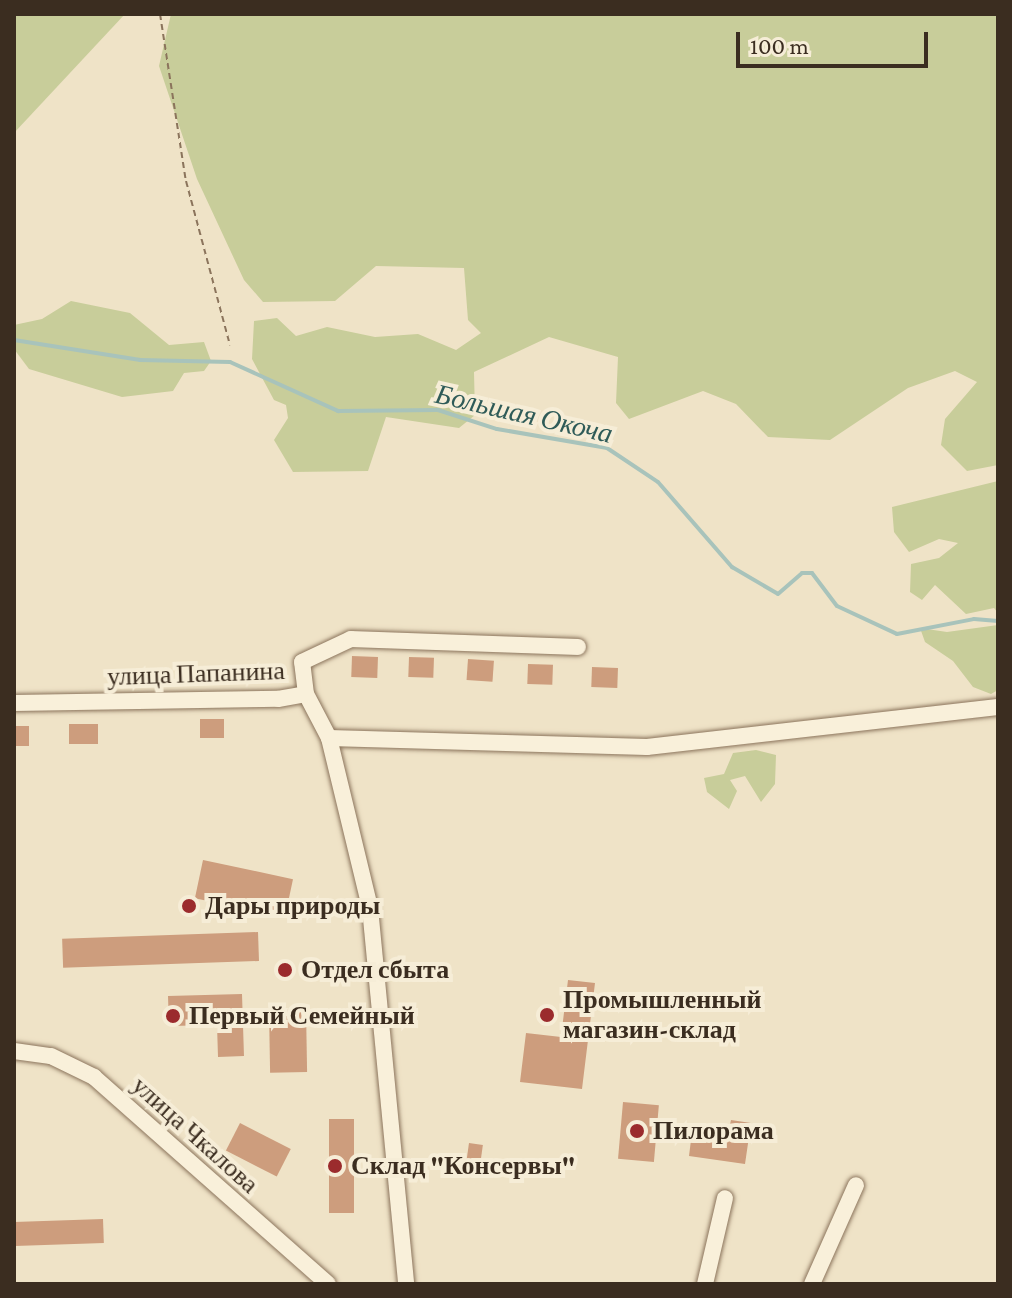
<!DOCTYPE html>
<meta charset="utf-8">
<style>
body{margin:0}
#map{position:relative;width:1012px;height:1298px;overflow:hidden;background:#efe3c7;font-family:"Crimson Pro",serif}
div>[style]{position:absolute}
.green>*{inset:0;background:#c8cd9a}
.stream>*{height:4px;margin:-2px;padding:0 2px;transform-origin:2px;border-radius:2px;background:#a8c3bb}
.building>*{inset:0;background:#cd9d7d;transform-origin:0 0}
.path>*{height:2px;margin-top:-1px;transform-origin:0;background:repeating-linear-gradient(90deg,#8b745c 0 6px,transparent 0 10px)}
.roads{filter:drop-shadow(0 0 2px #8b745c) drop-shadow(0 0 2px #8b745c)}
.minor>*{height:16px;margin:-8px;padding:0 8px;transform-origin:8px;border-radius:8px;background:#f9f0da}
.dots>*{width:22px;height:22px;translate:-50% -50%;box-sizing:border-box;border:4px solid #f6edd7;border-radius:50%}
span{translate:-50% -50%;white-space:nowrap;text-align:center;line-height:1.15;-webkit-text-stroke:8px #f6edd7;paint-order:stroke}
.street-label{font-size:26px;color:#3b2d20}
.poi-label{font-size:26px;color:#3b2d20;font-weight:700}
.left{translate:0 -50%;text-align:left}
.water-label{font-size:28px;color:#2f5b58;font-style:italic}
.frame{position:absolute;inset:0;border:16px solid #3b2d20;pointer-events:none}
.scale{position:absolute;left:736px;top:32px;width:192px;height:36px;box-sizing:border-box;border:4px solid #3b2d20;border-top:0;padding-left:10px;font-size:24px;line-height:28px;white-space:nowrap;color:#3b2d20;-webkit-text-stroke:6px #f6edd7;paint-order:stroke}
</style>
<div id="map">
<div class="green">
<i style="clip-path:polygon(14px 14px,125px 14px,14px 133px)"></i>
<i style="clip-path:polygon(171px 14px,998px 14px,998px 465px,967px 471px,941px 445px,945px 419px,977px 382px,955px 371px,908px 388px,830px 440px,768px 437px,736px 404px,703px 391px,629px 419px,616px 403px,618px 357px,549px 337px,474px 372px,475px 415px,459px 428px,386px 417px,368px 471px,293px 472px,274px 440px,288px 418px,286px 405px,274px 400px,252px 359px,254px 321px,277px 318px,296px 336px,327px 327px,375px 337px,418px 334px,456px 350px,481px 333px,468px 320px,464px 268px,376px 266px,335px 301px,263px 302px,244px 280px,197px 179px,159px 66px)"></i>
<i style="clip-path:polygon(71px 301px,130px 313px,169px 345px,204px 342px,211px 361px,204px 371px,184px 373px,173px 391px,122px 397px,29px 369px,14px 349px,14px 325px,42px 319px)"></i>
<i style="clip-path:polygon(998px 481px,998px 613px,994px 608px,966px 614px,935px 585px,922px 600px,910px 592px,911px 564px,939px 558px,958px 543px,939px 539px,909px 552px,894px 532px,892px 507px)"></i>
<i style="clip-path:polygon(998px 625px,998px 690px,991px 694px,973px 687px,953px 661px,925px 642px,920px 628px,947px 632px)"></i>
<i style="clip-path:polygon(756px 750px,776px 755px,775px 784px,761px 802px,745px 776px,730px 780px,737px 791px,729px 809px,707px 792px,704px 778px,724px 774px,733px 753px)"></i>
</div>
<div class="stream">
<i style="left:14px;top:340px;width:128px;rotate:9deg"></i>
<i style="left:140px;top:360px;width:90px;rotate:1.3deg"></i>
<i style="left:230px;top:362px;width:119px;rotate:24.4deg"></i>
<i style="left:338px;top:411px;width:100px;rotate:-0.6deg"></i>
<i style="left:438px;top:410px;width:62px;rotate:17.9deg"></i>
<i style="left:497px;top:429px;width:112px;rotate:9.8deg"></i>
<i style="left:607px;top:448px;width:61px;rotate:33.7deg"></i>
<i style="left:658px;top:482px;width:113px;rotate:49deg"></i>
<i style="left:732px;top:567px;width:53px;rotate:30.4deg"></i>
<i style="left:778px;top:594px;width:32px;rotate:-41deg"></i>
<i style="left:802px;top:573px;width:10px"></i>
<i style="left:812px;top:573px;width:41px;rotate:52.9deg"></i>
<i style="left:837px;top:606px;width:66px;rotate:25deg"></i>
<i style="left:897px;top:634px;width:78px;rotate:-11deg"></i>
<i style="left:974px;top:619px;width:24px;rotate:5deg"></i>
</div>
<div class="building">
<i style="left:352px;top:656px;width:26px;height:21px;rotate:2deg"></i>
<i style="left:409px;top:657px;width:25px;height:20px;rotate:2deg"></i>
<i style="left:468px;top:659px;width:26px;height:21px;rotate:4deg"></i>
<i style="left:528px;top:664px;width:25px;height:20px;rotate:2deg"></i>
<i style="left:592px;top:667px;width:26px;height:20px;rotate:2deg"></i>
<i style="left:200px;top:719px;width:24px;height:19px"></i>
<i style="left:69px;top:724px;width:29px;height:20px"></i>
<i style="left:14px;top:726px;width:15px;height:20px"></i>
<i style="left:203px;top:860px;width:92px;height:39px;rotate:12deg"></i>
<i style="left:258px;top:932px;width:29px;height:196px;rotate:88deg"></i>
<i style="clip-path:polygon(568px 980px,595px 983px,582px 1089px,520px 1082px,526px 1033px,561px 1037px)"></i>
<i style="clip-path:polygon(242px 994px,244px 1056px,218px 1057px,217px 1025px,169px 1026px,168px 996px)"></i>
<i style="left:306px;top:1009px;width:63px;height:37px;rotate:89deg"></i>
<i style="left:623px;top:1102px;width:36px;height:57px;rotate:5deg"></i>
<i style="left:329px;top:1119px;width:25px;height:94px"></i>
<i style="clip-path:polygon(731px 1120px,751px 1123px,745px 1164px,689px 1156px,693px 1124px,729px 1129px)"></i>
<i style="left:240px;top:1123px;width:57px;height:31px;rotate:27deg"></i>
<i style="left:469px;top:1143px;width:14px;height:25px;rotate:8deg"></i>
<i style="left:103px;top:1219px;width:24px;height:89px;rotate:88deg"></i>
</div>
<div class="path">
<i style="left:160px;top:14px;width:169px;rotate:81.2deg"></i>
<i style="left:186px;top:181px;width:170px;rotate:75deg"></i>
</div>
<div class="roads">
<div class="minor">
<i style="left:306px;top:694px;width:50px;rotate:62.4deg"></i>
<i style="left:329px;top:738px;width:175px;rotate:76.4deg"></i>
<i style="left:370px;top:908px;width:378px;rotate:84.5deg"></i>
<i style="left:14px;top:703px;width:264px;rotate:-0.9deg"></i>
<i style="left:278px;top:699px;width:28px;rotate:-10deg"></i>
<i style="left:306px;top:694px;width:32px;rotate:-97deg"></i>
<i style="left:302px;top:662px;width:54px;rotate:-25.1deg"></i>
<i style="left:351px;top:639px;width:227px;rotate:2deg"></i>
<i style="left:329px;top:738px;width:318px;rotate:1.6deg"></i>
<i style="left:647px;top:747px;width:353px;rotate:-6.5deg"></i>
<i style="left:14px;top:1051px;width:37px;rotate:8deg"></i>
<i style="left:51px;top:1056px;width:48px;rotate:26deg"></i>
<i style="left:94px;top:1077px;width:312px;rotate:41.5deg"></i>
<i style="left:705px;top:1284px;width:88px;rotate:-76.9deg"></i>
<i style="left:812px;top:1284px;width:108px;rotate:-66deg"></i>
</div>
</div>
<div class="dots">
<i style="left:189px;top:906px;background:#9b2b2d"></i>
<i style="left:285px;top:970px;background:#9b2b2d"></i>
<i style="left:547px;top:1015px;background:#9b2b2d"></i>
<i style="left:173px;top:1016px;background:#9b2b2d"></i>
<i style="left:637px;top:1131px;background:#9b2b2d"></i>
<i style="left:335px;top:1166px;background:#9b2b2d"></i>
</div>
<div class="street-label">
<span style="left:196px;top:674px;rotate:-2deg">улица Папанина</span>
<span style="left:195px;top:1135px;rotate:42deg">улица Чкалова</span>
</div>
<div class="poi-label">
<span class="left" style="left:205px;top:906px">Дары природы</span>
<span class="left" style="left:301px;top:970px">Отдел сбыта</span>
<span class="left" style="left:563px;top:1015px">Промышленный<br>магазин-склад</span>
<span class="left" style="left:189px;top:1016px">Первый Семейный</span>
<span class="left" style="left:653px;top:1131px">Пилорама</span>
<span class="left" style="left:351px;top:1166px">Склад "Консервы"</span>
</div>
<div class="water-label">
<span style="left:524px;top:414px;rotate:13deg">Большая Окоча</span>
</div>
<div class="frame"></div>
<div class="scale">100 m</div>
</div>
